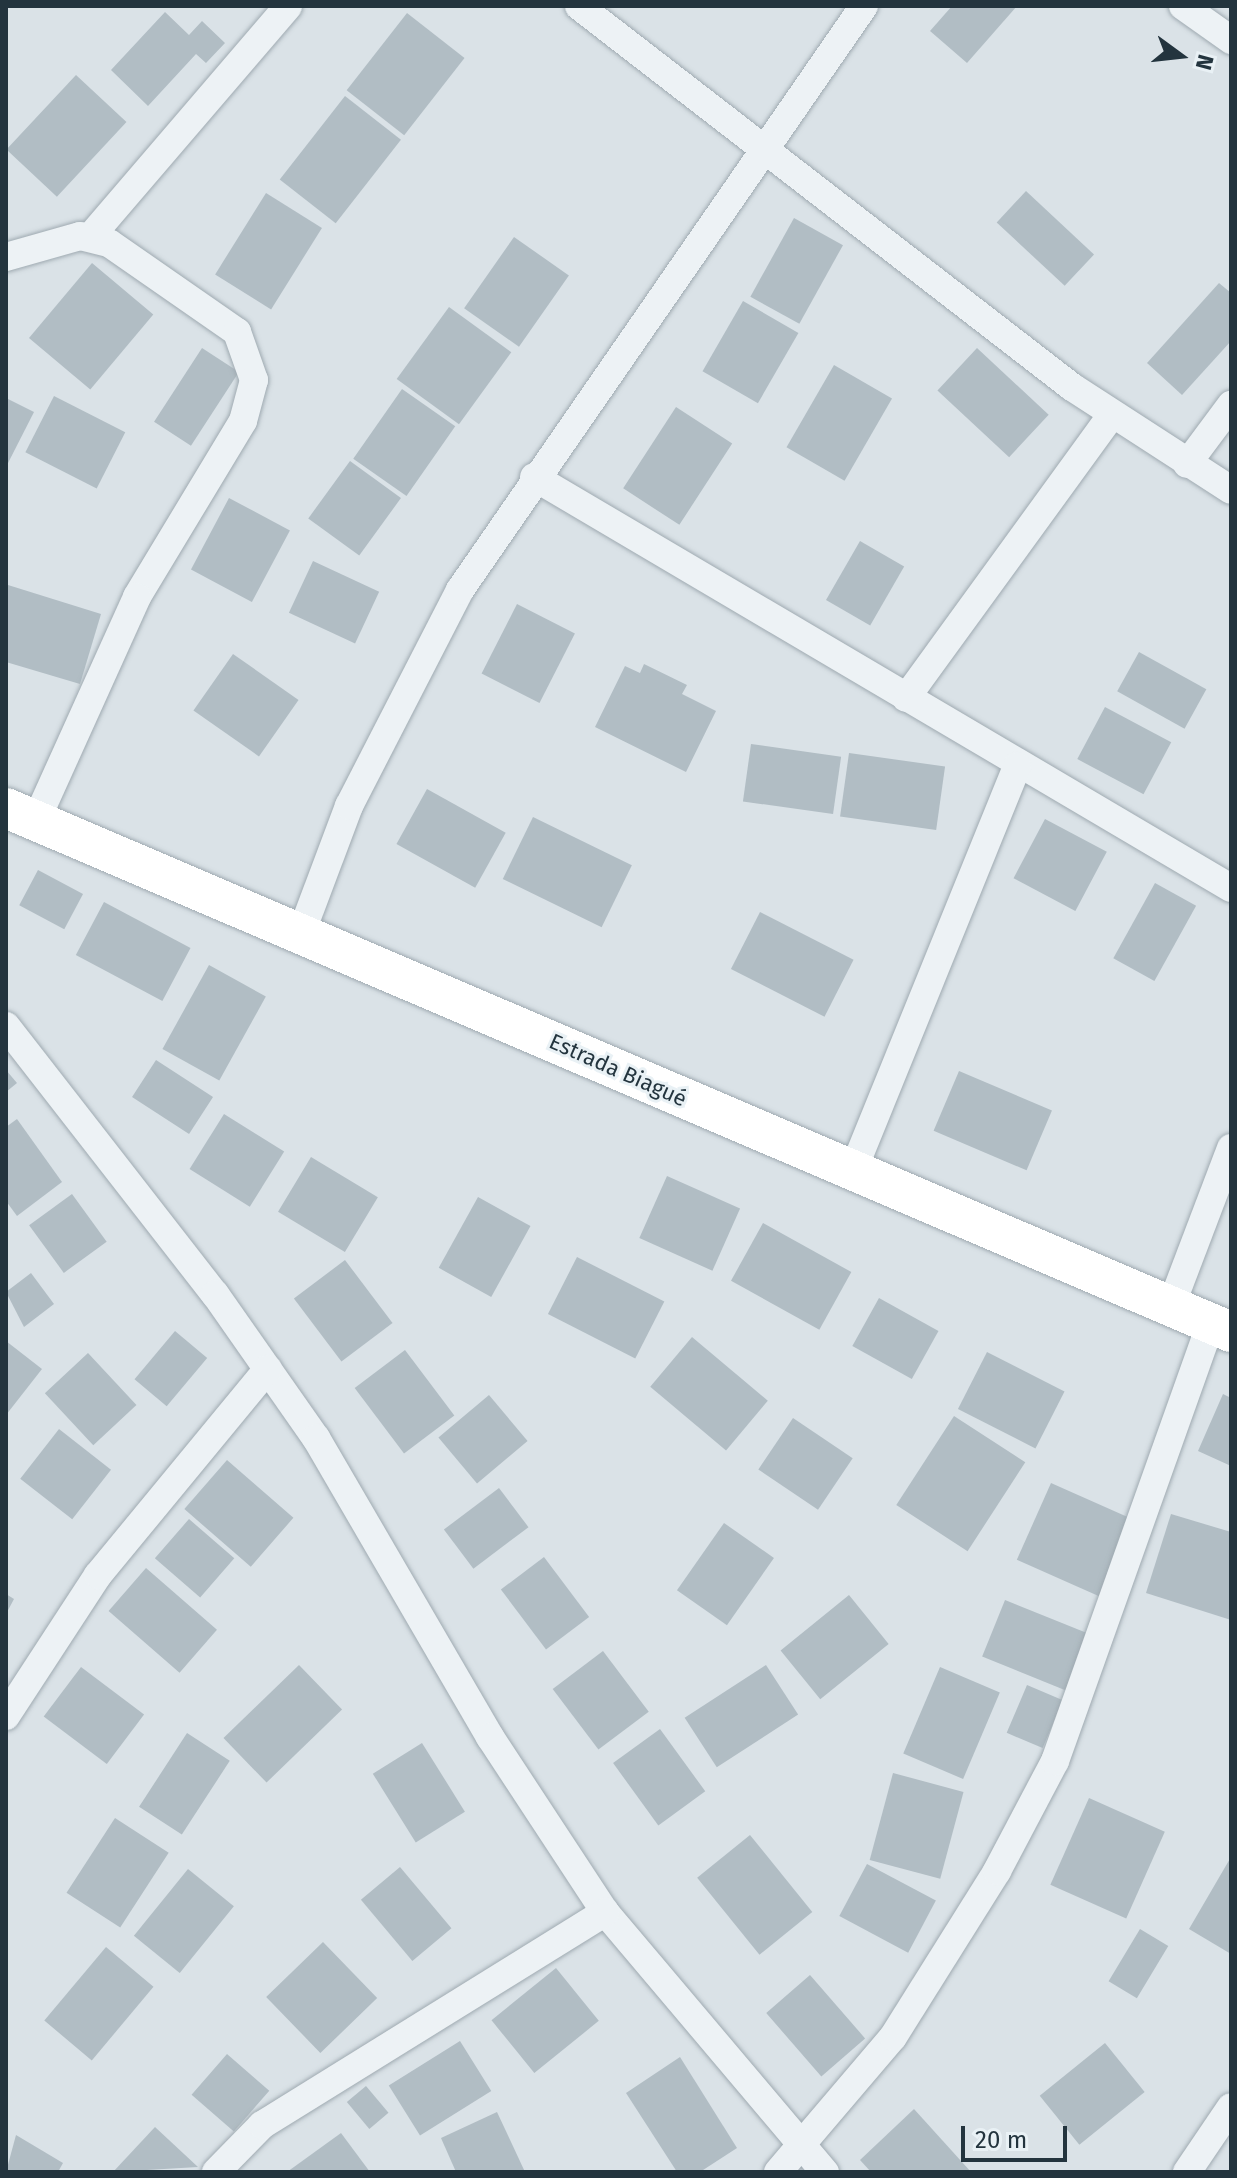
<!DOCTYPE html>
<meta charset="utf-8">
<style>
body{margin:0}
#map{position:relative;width:1237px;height:2178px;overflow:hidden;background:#dae2e7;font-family:"Fira Sans",sans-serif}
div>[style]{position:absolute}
.building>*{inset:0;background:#b1bdc4;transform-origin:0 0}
.roads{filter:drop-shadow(0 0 2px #9faab1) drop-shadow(0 0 2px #9faab1)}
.street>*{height:28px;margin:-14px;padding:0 14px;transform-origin:14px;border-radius:14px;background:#edf2f5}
.secondary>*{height:40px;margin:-20px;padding:0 20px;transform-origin:20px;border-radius:20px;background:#fff}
span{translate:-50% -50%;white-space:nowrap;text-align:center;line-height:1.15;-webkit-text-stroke:6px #e9f1f5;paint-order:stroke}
.street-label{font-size:22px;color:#23343e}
.frame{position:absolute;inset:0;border:8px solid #23343e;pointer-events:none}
.north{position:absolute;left:1141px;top:16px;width:80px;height:80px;-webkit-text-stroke:6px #e9f1f5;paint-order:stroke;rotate:105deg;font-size:22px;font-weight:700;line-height:32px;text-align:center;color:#23343e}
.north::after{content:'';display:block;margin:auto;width:28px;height:36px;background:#23343e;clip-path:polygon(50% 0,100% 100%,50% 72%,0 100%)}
.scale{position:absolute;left:961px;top:2126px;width:106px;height:36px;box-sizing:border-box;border:4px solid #23343e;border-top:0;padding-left:10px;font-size:24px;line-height:28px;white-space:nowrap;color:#23343e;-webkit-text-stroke:6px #e9f1f5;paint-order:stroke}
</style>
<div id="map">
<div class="building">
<i style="clip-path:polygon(952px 6px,1017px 6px,967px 63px,930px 31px)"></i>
<i style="clip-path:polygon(165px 12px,189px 35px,202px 21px,225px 43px,206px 63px,196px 54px,148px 106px,111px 70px)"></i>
<i style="left:407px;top:13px;width:73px;height:98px;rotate:38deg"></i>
<i style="left:76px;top:75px;width:69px;height:102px;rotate:43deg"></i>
<i style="left:345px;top:96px;width:71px;height:106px;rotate:38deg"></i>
<i style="left:1026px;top:191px;width:93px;height:43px;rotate:43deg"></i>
<i style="left:266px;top:193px;width:66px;height:96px;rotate:32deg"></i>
<i style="left:794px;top:218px;width:56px;height:90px;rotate:29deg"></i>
<i style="left:514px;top:237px;width:67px;height:87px;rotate:35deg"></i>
<i style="left:92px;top:263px;width:80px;height:98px;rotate:40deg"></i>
<i style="clip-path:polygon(1219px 283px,1231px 293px,1231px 341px,1182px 395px,1147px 363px)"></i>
<i style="left:743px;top:301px;width:64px;height:81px;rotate:30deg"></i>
<i style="left:449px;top:307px;width:77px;height:89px;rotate:36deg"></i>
<i style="left:202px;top:348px;width:44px;height:88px;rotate:33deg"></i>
<i style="left:977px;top:348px;width:98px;height:58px;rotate:43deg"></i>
<i style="left:834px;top:365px;width:67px;height:95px;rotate:30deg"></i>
<i style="left:402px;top:389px;width:65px;height:85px;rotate:35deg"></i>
<i style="left:54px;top:396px;width:80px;height:63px;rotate:27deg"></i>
<i style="clip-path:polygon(6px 398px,34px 412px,6px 467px)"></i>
<i style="left:676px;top:407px;width:67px;height:97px;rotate:33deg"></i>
<i style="left:350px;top:461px;width:63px;height:71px;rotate:36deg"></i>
<i style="left:229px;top:498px;width:69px;height:81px;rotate:28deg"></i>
<i style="left:860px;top:541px;width:51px;height:68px;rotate:30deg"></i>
<i style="left:313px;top:561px;width:73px;height:57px;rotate:25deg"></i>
<i style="clip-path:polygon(8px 585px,101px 614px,80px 684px,6px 662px)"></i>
<i style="left:517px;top:604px;width:65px;height:78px;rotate:27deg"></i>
<i style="left:1139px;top:652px;width:77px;height:45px;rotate:29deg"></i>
<i style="left:233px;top:654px;width:80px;height:69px;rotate:35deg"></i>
<i style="clip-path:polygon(644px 664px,687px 685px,682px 694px,716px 711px,686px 772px,595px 727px,625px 666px,640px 673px)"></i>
<i style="left:1105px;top:707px;width:75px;height:59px;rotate:28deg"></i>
<i style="left:751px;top:744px;width:91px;height:58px;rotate:8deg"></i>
<i style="left:849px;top:753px;width:97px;height:64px;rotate:8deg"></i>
<i style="left:427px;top:789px;width:90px;height:63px;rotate:29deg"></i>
<i style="left:533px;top:817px;width:110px;height:69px;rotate:26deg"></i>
<i style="left:1045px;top:819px;width:70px;height:67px;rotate:28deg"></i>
<i style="left:38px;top:870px;width:51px;height:40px;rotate:28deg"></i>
<i style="left:1155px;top:883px;width:47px;height:86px;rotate:29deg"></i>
<i style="left:104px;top:902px;width:98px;height:60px;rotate:28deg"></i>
<i style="left:760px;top:912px;width:105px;height:64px;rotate:27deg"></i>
<i style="left:209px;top:965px;width:65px;height:96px;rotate:29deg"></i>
<i style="left:156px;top:1060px;width:68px;height:44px;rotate:33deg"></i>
<i style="clip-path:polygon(6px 1070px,17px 1083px,6px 1092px)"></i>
<i style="left:959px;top:1071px;width:101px;height:65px;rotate:23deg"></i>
<i style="left:224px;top:1114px;width:71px;height:65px;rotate:32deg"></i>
<i style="clip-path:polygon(17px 1119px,62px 1182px,17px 1216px,6px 1201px,6px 1127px)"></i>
<i style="left:311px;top:1157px;width:78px;height:64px;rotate:31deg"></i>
<i style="left:667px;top:1176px;width:80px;height:68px;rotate:24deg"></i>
<i style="left:72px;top:1194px;width:59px;height:53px;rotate:54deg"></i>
<i style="left:478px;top:1197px;width:60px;height:81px;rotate:29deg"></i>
<i style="left:763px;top:1223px;width:101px;height:66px;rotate:29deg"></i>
<i style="left:577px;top:1257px;width:98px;height:64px;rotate:27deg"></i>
<i style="left:345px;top:1260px;width:79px;height:64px;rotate:53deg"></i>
<i style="clip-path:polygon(31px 1273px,54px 1304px,24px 1327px,6px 1292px)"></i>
<i style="left:879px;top:1298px;width:68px;height:55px;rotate:29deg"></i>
<i style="left:175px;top:1331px;width:42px;height:63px;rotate:40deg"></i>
<i style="left:692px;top:1337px;width:99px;height:65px;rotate:40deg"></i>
<i style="clip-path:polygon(6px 1341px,42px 1369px,6px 1415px)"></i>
<i style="left:405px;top:1350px;width:82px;height:63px;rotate:53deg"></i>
<i style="left:987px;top:1352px;width:87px;height:64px;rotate:27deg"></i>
<i style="left:88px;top:1353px;width:71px;height:59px;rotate:47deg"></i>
<i style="clip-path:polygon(1223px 1394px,1231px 1398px,1231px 1466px,1198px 1451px)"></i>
<i style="left:489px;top:1395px;width:60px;height:66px;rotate:50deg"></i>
<i style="left:954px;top:1416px;width:85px;height:106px;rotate:33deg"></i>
<i style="left:793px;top:1418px;width:72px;height:62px;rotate:34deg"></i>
<i style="left:59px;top:1429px;width:66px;height:63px;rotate:38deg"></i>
<i style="left:227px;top:1460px;width:88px;height:65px;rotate:41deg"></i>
<i style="left:1051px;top:1483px;width:90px;height:84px;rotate:24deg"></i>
<i style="left:499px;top:1488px;width:49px;height:69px;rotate:53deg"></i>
<i style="clip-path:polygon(1171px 1514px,1231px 1532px,1231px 1620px,1146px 1593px)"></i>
<i style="left:189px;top:1519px;width:60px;height:52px;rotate:41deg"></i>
<i style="left:724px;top:1523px;width:61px;height:82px;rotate:35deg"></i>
<i style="left:544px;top:1557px;width:75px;height:54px;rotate:53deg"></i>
<i style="left:146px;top:1568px;width:94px;height:57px;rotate:41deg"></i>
<i style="clip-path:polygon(6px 1594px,14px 1599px,6px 1614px)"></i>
<i style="left:849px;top:1595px;width:63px;height:88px;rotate:51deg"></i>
<i style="left:1005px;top:1600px;width:97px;height:61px;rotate:22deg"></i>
<i style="left:603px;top:1651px;width:76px;height:63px;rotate:53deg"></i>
<i style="left:299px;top:1665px;width:62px;height:105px;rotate:46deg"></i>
<i style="left:766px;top:1665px;width:59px;height:97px;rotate:57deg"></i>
<i style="left:81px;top:1667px;width:79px;height:62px;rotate:37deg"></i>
<i style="left:940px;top:1667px;width:65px;height:94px;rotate:23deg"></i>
<i style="left:1027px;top:1685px;width:39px;height:52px;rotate:23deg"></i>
<i style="left:660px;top:1729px;width:77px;height:58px;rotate:54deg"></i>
<i style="left:187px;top:1733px;width:51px;height:88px;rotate:33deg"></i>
<i style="left:422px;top:1743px;width:81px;height:58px;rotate:58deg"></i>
<i style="left:893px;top:1773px;width:73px;height:90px;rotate:15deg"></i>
<i style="left:1089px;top:1798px;width:83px;height:95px;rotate:24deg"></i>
<i style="left:115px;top:1818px;width:64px;height:89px;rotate:33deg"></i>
<i style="left:750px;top:1835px;width:99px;height:68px;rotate:51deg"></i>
<i style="clip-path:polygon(1231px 1857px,1231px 1954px,1189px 1929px)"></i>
<i style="left:867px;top:1864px;width:78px;height:59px;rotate:28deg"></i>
<i style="left:400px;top:1867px;width:80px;height:51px;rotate:50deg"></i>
<i style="left:188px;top:1869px;width:59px;height:86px;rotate:39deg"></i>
<i style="left:1140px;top:1929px;width:33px;height:61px;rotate:31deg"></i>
<i style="left:323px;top:1942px;width:78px;height:79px;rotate:46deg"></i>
<i style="left:106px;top:1947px;width:62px;height:96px;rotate:40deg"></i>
<i style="left:556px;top:1968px;width:68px;height:83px;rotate:51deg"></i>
<i style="left:810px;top:1975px;width:84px;height:58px;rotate:49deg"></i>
<i style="left:460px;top:2041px;width:59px;height:84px;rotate:58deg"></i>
<i style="left:1105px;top:2043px;width:63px;height:84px;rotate:51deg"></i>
<i style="left:227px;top:2054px;width:56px;height:54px;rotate:41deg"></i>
<i style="clip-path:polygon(680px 2057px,737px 2148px,700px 2172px,677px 2172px,626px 2093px)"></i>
<i style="left:366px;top:2086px;width:35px;height:25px;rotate:50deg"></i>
<i style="clip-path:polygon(914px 2109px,971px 2172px,871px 2172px,860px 2160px)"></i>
<i style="clip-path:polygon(497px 2112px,525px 2172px,456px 2172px,441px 2138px)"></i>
<i style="clip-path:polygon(155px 2127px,198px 2167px,113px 2172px)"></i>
<i style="clip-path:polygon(341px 2133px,370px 2172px,287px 2172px)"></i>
<i style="clip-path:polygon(16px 2135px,63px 2163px,58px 2172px,6px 2172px)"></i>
</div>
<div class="roads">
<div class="street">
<i style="left:579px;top:6px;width:623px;rotate:37.7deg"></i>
<i style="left:1072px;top:387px;width:189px;rotate:32.9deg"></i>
<i style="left:1183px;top:6px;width:59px;rotate:35.3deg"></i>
<i style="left:92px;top:235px;width:301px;rotate:-49.4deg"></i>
<i style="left:6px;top:257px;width:77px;rotate:-15.8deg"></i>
<i style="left:80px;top:236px;width:30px;rotate:14deg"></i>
<i style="left:109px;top:243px;width:156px;rotate:34.8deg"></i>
<i style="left:237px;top:332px;width:51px;rotate:70.5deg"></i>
<i style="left:254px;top:380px;width:42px;rotate:105deg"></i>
<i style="left:243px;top:421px;width:205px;rotate:121.1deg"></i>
<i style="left:137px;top:597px;width:246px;rotate:114.3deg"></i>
<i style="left:1187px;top:464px;width:74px;rotate:-53.3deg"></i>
<i style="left:534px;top:477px;width:809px;rotate:30.53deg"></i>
<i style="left:906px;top:698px;width:351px;rotate:-54deg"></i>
<i style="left:302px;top:931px;width:134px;rotate:-69.4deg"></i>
<i style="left:349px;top:806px;width:243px;rotate:-62.8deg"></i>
<i style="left:460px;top:590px;width:710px;rotate:-55.33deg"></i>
<i style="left:6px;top:1026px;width:340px;rotate:52.1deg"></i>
<i style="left:215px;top:1294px;width:176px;rotate:55deg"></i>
<i style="left:316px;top:1438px;width:346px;rotate:59.8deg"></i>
<i style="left:490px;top:1737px;width:209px;rotate:56.7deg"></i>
<i style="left:605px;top:1912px;width:341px;rotate:49.8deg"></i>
<i style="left:852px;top:1173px;width:439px;rotate:-67.9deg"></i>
<i style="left:1171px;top:1306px;width:169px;rotate:-69.2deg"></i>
<i style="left:6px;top:1716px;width:168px;rotate:-56.9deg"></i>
<i style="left:98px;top:1575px;width:267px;rotate:-50.5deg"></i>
<i style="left:216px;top:2172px;width:66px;rotate:-45.6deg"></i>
<i style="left:262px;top:2125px;width:404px;rotate:-31.8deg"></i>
<i style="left:778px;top:2172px;width:177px;rotate:-49.6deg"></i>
<i style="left:893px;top:2037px;width:196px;rotate:-57.9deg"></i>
<i style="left:997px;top:1871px;width:124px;rotate:-62.2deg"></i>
<i style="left:1055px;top:1761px;width:464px;rotate:-70.4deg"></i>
<i style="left:1187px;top:2172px;width:78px;rotate:-55.9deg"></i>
</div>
<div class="secondary">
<i style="left:6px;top:808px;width:1332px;rotate:23.16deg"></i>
</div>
</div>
<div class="street-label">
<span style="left:618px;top:1070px;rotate:24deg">Estrada Biagué</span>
</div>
<div class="frame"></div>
<div class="north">N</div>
<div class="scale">20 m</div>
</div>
